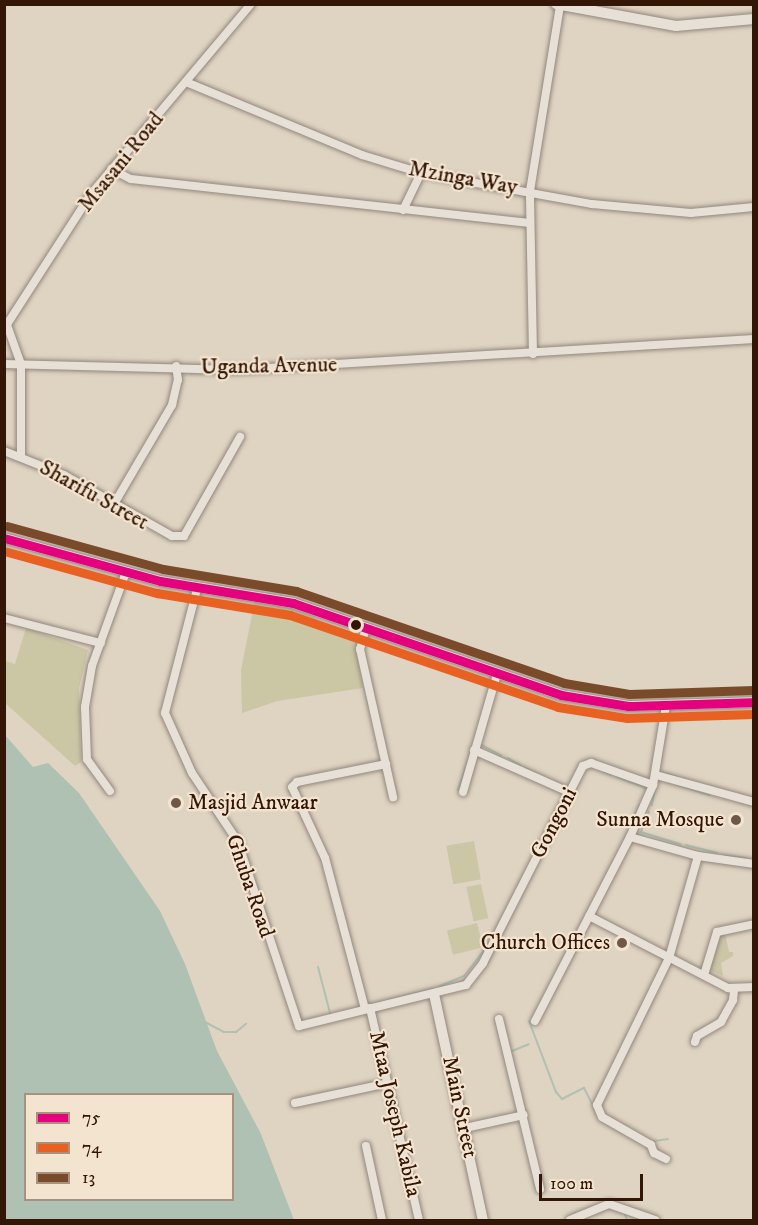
<!DOCTYPE html>
<style>
body{margin:0}
#map{position:relative;width:758px;height:1225px;overflow:hidden;background:#dfd3c2;font-family:"IM FELL DW Pica",serif}
div>[style]{position:absolute}
.green>*{inset:0;background:#cbc6a4;transform-origin:0 0}
.water>*{inset:0;background:#aec1b2}
.stream>*{height:2px;margin:-1px;padding:0 1px;transform-origin:1px;border-radius:1px;background:#aec1b2}
.roads{filter:drop-shadow(0 0 2px #91877c) drop-shadow(0 0 2px #91877c)}
.street>*{height:8px;margin:-4px;padding:0 4px;transform-origin:4px;border-radius:4px;background:#e6e0d7}
.secondary>*{height:10px;margin:-5px;padding:0 5px;transform-origin:5px;border-radius:5px;background:#e6e0d7}
.bus-1>*{height:9px;margin:-4.5px;padding:0 4.5px;transform-origin:4.5px;border-radius:4.5px;background:#e5007d}
.bus-2>*{height:9px;margin:-4.5px;padding:0 4.5px;transform-origin:4.5px;border-radius:4.5px;background:#e86121}
.bus-3>*{height:9px;margin:-4.5px;padding:0 4.5px;transform-origin:4.5px;border-radius:4.5px;background:#7a4b2a}
.dots>*{width:16px;height:16px;translate:-50% -50%;box-sizing:border-box;border:3px solid #f3e4cf;border-radius:50%}
span{translate:-50% -50%;white-space:nowrap;text-align:center;line-height:1.15;-webkit-text-stroke:4.5px #f3e4cf;paint-order:stroke}
.street-label{font-size:22px;color:#341606}
.poi-label{font-size:22px;color:#341606}
.left{translate:0 -50%;text-align:left}
.right{translate:-100% -50%;text-align:right}
.frame{position:absolute;inset:0;border:6px solid #341606;pointer-events:none}
.legend{position:absolute;left:24px;top:1093px;width:210px;height:108px;box-sizing:border-box;background:#f3e4cf;border:2px solid #a7927f;margin:0;padding:8px 10px;list-style:none;font-size:18px;color:#341606}
.legend li{display:flex;align-items:center;gap:12px;height:30px}
.legend b{width:30px;border:2px solid #a7927f}
.scale{position:absolute;left:539px;top:1174px;width:104px;height:27px;box-sizing:border-box;border:3px solid #341606;border-top:0;padding-left:8px;font-size:18px;line-height:21px;white-space:nowrap;color:#341606;-webkit-text-stroke:4px #f3e4cf;paint-order:stroke}
</style>
<div id="map">
<div class="green">
<i style="clip-path:polygon(255px 600px,290px 605px,354px 639px,363px 688px,277px 701px,242px 713px,241px 670px)"></i>
<i style="clip-path:polygon(26px 628px,88px 650px,79px 688px,81px 762px,75px 766px,5px 703px,5px 661px,15px 664px)"></i>
<i style="left:474px;top:841px;width:39px;height:28px;rotate:80deg"></i>
<i style="left:481px;top:884px;width:35px;height:15px;rotate:78deg"></i>
<i style="left:477px;top:923px;width:25px;height:31px;rotate:76deg"></i>
<i style="clip-path:polygon(719px 933px,725px 933px,729px 952px,733px 952px,733px 956px,721px 963px,723px 976px,710px 970px)"></i>
</div>
<div class="water">
<i style="clip-path:polygon(evenodd,5px 735px,33px 767px,48px 763px,79px 793px,160px 911px,185px 964px,217px 1051px,261px 1134px,294px 1220px,5px 1220px,5px 735px,26px 1094px,232px 1094px,232px 1200px,26px 1200px,26px 1094px)"></i>
</div>
<div class="stream">
<i style="left:354px;top:635px;width:11px;rotate:75deg"></i>
<i style="left:367px;top:697px;width:9px;rotate:77deg"></i>
<i style="left:480px;top:744px;width:24px;rotate:28deg"></i>
<i style="left:508px;top:758px;width:14px;rotate:30deg"></i>
<i style="left:526px;top:768px;width:10px;rotate:29deg"></i>
<i style="left:603px;top:771px;width:9px;rotate:27deg"></i>
<i style="left:665px;top:773px;width:13px;rotate:18deg"></i>
<i style="left:617px;top:777px;width:33px;rotate:21deg"></i>
<i style="left:678px;top:785px;width:33px;rotate:18deg"></i>
<i style="left:458px;top:790px;width:43px;rotate:-71.1deg"></i>
<i style="left:652px;top:805px;width:13px;rotate:-81deg"></i>
<i style="left:649px;top:812px;width:22px;rotate:112deg"></i>
<i style="left:641px;top:832px;width:41px;rotate:17.1deg"></i>
<i style="left:635px;top:816px;width:12px;rotate:-66deg"></i>
<i style="left:686px;top:845px;width:32px;rotate:14deg"></i>
<i style="left:724px;top:855px;width:22px;rotate:8deg"></i>
<i style="left:318px;top:967px;width:52px;rotate:75.4deg"></i>
<i style="left:440px;top:986px;width:26px;rotate:-23deg"></i>
<i style="left:464px;top:976px;width:37px;rotate:-52deg"></i>
<i style="left:370px;top:1005px;width:64px;rotate:-14.5deg"></i>
<i style="left:300px;top:1014px;width:8px;rotate:83deg"></i>
<i style="left:529px;top:1021px;width:76px;rotate:69.2deg"></i>
<i style="left:556px;top:1092px;width:9px;rotate:49deg"></i>
<i style="left:562px;top:1099px;width:25px;rotate:-27deg"></i>
<i style="left:584px;top:1088px;width:29px;rotate:63deg"></i>
<i style="left:205px;top:1022px;width:21px;rotate:28deg"></i>
<i style="left:224px;top:1032px;width:12px"></i>
<i style="left:236px;top:1032px;width:13px;rotate:-39deg"></i>
<i style="left:512px;top:1051px;width:18px;rotate:-22deg"></i>
<i style="left:654px;top:1141px;width:14px;rotate:-8deg"></i>
<i style="left:624px;top:1212px;width:9px;rotate:69deg"></i>
</div>
<div class="roads">
<div class="street">
<i style="left:186px;top:82px;width:191px;rotate:22.5deg"></i>
<i style="left:362px;top:155px;width:62px;rotate:17deg"></i>
<i style="left:421px;top:173px;width:174px;rotate:10.3deg"></i>
<i style="left:592px;top:204px;width:99px;rotate:5.2deg"></i>
<i style="left:691px;top:213px;width:63px;rotate:-5.4deg"></i>
<i style="left:111px;top:169px;width:22px;rotate:27deg"></i>
<i style="left:131px;top:179px;width:401px;rotate:6.3deg"></i>
<i style="left:403px;top:210px;width:41px;rotate:-64.1deg"></i>
<i style="left:7px;top:325px;width:41px;rotate:70.3deg"></i>
<i style="left:21px;top:364px;width:92px;rotate:90deg"></i>
<i style="left:4px;top:329px;width:161px;rotate:-57.2deg"></i>
<i style="left:91px;top:194px;width:248px;rotate:-49.9deg"></i>
<i style="left:533px;top:354px;width:163px;rotate:-91.1deg"></i>
<i style="left:530px;top:191px;width:188px;rotate:-80.8deg"></i>
<i style="left:4px;top:364px;width:232px;rotate:1.5deg"></i>
<i style="left:236px;top:370px;width:519px;rotate:-3.42deg"></i>
<i style="left:4px;top:451px;width:65px;rotate:21.8deg"></i>
<i style="left:64px;top:475px;width:124px;rotate:29.5deg"></i>
<i style="left:172px;top:536px;width:12px"></i>
<i style="left:184px;top:536px;width:114px;rotate:-60.5deg"></i>
<i style="left:114px;top:504px;width:115px;rotate:-59.6deg"></i>
<i style="left:172px;top:405px;width:26px;rotate:-77deg"></i>
<i style="left:178px;top:380px;width:14px;rotate:-98deg"></i>
<i style="left:197px;top:589px;width:128px;rotate:104.5deg"></i>
<i style="left:165px;top:713px;width:66px;rotate:65.8deg"></i>
<i style="left:192px;top:773px;width:83px;rotate:56.3deg"></i>
<i style="left:238px;top:842px;width:194px;rotate:71.7deg"></i>
<i style="left:299px;top:1026px;width:172px;rotate:-13.8deg"></i>
<i style="left:466px;top:985px;width:28px;rotate:-52deg"></i>
<i style="left:483px;top:963px;width:221px;rotate:-63.1deg"></i>
<i style="left:583px;top:766px;width:9px;rotate:-21deg"></i>
<i style="left:591px;top:763px;width:66px;rotate:19.5deg"></i>
<i style="left:4px;top:618px;width:100px;rotate:14.5deg"></i>
<i style="left:366px;top:627px;width:23px;rotate:105deg"></i>
<i style="left:360px;top:649px;width:152px;rotate:77.4deg"></i>
<i style="left:474px;top:750px;width:104px;rotate:23.9deg"></i>
<i style="left:656px;top:775px;width:102px;rotate:15.4deg"></i>
<i style="left:110px;top:791px;width:39px;rotate:-126deg"></i>
<i style="left:87px;top:759px;width:52px;rotate:-92.2deg"></i>
<i style="left:85px;top:707px;width:42px;rotate:-80.3deg"></i>
<i style="left:92px;top:666px;width:100px;rotate:-70.1deg"></i>
<i style="left:463px;top:792px;width:123px;rotate:-73.9deg"></i>
<i style="left:630px;top:837px;width:71px;rotate:15.6deg"></i>
<i style="left:698px;top:856px;width:57px;rotate:8.1deg"></i>
<i style="left:589px;top:916px;width:157px;rotate:27.4deg"></i>
<i style="left:728px;top:988px;width:26px;rotate:-2deg"></i>
<i style="left:704px;top:975px;width:45px;rotate:-73.2deg"></i>
<i style="left:717px;top:932px;width:38px;rotate:-12deg"></i>
<i style="left:370px;top:1008px;width:218px;rotate:77deg"></i>
<i style="left:365px;top:1009px;width:156px;rotate:-104.8deg"></i>
<i style="left:325px;top:858px;width:78px;rotate:-114.9deg"></i>
<i style="left:292px;top:787px;width:7px;rotate:-45deg"></i>
<i style="left:297px;top:782px;width:91px;rotate:-11.4deg"></i>
<i style="left:499px;top:1019px;width:175px;rotate:76.4deg"></i>
<i style="left:535px;top:1021px;width:207px;rotate:-62.7deg"></i>
<i style="left:630px;top:837px;width:57px;rotate:-66.1deg"></i>
<i style="left:653px;top:785px;width:80px;rotate:-80.7deg"></i>
<i style="left:695px;top:1042px;width:6px;rotate:-72deg"></i>
<i style="left:697px;top:1036px;width:28px;rotate:-30deg"></i>
<i style="left:721px;top:1022px;width:25px;rotate:-61deg"></i>
<i style="left:733px;top:1000px;width:10px;rotate:-84deg"></i>
<i style="left:295px;top:1103px;width:95px;rotate:-12.1deg"></i>
<i style="left:465px;top:1128px;width:60px;rotate:-12.4deg"></i>
<i style="left:366px;top:1146px;width:76px;rotate:77.8deg"></i>
<i style="left:666px;top:1159px;width:13px;rotate:-153deg"></i>
<i style="left:654px;top:1153px;width:9px;rotate:-111deg"></i>
<i style="left:651px;top:1145px;width:56px;rotate:-150.3deg"></i>
<i style="left:602px;top:1117px;width:13px;rotate:-113deg"></i>
<i style="left:597px;top:1105px;width:164px;rotate:-63.9deg"></i>
<i style="left:669px;top:958px;width:106px;rotate:-74.1deg"></i>
<i style="left:570px;top:1220px;width:42px;rotate:-22.3deg"></i>
<i style="left:609px;top:1204px;width:49px;rotate:19.2deg"></i>
</div>
<div class="secondary">
<i style="left:556px;top:4px;width:122px;rotate:10.4deg"></i>
<i style="left:676px;top:26px;width:78px;rotate:-5.1deg"></i>
<i style="left:4px;top:538px;width:162px;rotate:15.4deg"></i>
<i style="left:160px;top:581px;width:135px;rotate:9.4deg"></i>
<i style="left:293px;top:603px;width:283px;rotate:18.9deg"></i>
<i style="left:561px;top:695px;width:68px;rotate:9.3deg"></i>
<i style="left:628px;top:706px;width:126px;rotate:-1.8deg"></i>
<i style="left:434px;top:994px;width:231px;rotate:77.8deg"></i>
</div>
</div>
<div class="bus-1">
<i style="left:4px;top:538px;width:162px;rotate:15.4deg"></i>
<i style="left:160px;top:581px;width:135px;rotate:9.4deg"></i>
<i style="left:293px;top:603px;width:283px;rotate:18.9deg"></i>
<i style="left:561px;top:695px;width:68px;rotate:9.3deg"></i>
<i style="left:628px;top:706px;width:126px;rotate:-1.8deg"></i>
</div>
<div class="bus-2">
<i style="left:4px;top:551px;width:159px;rotate:15.4deg"></i>
<i style="left:157px;top:593px;width:135px;rotate:9.4deg"></i>
<i style="left:290px;top:615px;width:283px;rotate:18.9deg"></i>
<i style="left:558px;top:707px;width:70px;rotate:9.1deg"></i>
<i style="left:627px;top:718px;width:127px;rotate:-1.8deg"></i>
</div>
<div class="bus-3">
<i style="left:7px;top:526px;width:162px;rotate:15.4deg"></i>
<i style="left:163px;top:569px;width:135px;rotate:9.4deg"></i>
<i style="left:296px;top:591px;width:283px;rotate:18.9deg"></i>
<i style="left:564px;top:683px;width:66px;rotate:9.6deg"></i>
<i style="left:629px;top:694px;width:125px;rotate:-1.8deg"></i>
</div>
<div class="dots">
<i style="left:356px;top:625px;background:#341606"></i>
<i style="left:176px;top:803px;background:#705848"></i>
<i style="left:736px;top:820px;background:#705848"></i>
<i style="left:622px;top:943px;background:#705848"></i>
</div>
<div class="street-label">
<span style="left:121px;top:162px;rotate:-51deg">Msasani Road</span>
<span style="left:463px;top:178px;rotate:10deg">Mzinga Way</span>
<span style="left:269px;top:366px;rotate:-1deg">Uganda Avenue</span>
<span style="left:94px;top:495px;rotate:29deg">Sharifu Street</span>
<span style="left:554px;top:823px;rotate:-63deg">Gongoni</span>
<span style="left:250px;top:886px;rotate:71deg">Ghuba Road</span>
<span style="left:460px;top:1107px;rotate:78deg">Main Street</span>
<span style="left:395px;top:1114px;rotate:77deg">Mtaa Joseph Kabila</span>
</div>
<div class="poi-label">
<span class="left" style="left:188px;top:803px">Masjid Anwaar</span>
<span class="right" style="left:724px;top:820px">Sunna Mosque</span>
<span class="right" style="left:610px;top:943px">Church Offices</span>
</div>
<div class="frame"></div>
<ul class="legend">
<li><b style="height:8px;background:#e5007d"></b>75</li>
<li><b style="height:8px;background:#e86121"></b>74</li>
<li><b style="height:8px;background:#7a4b2a"></b>13</li>
</ul>
<div class="scale">100 m</div>
</div>
